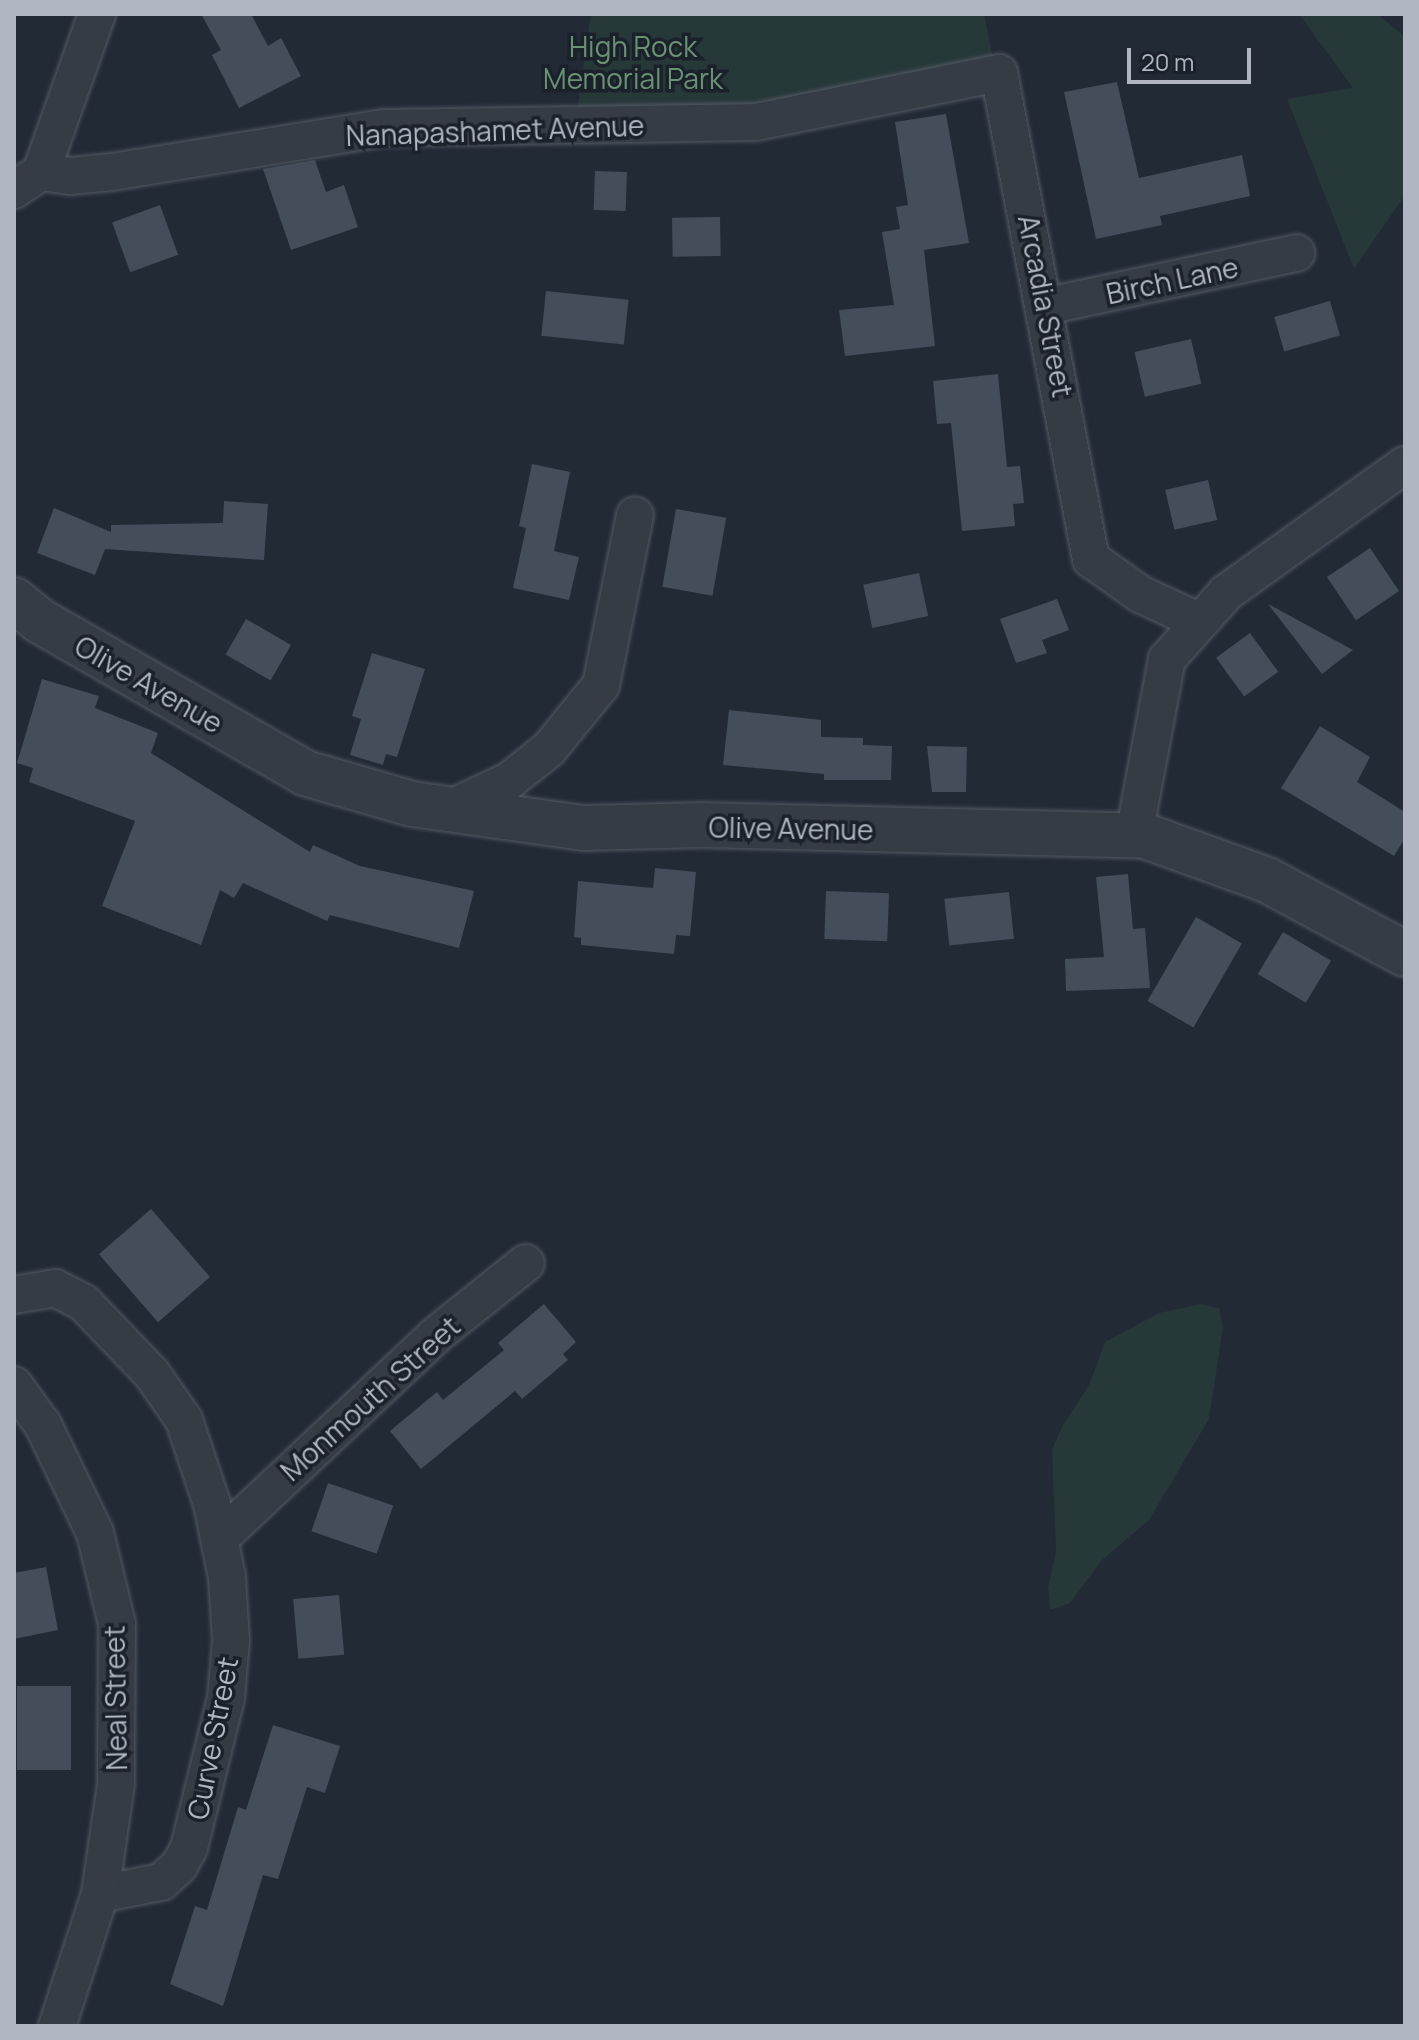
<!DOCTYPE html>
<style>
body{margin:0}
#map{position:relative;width:1419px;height:2040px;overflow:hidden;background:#222a36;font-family:Manrope,sans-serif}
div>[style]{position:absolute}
.green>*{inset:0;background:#273839}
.building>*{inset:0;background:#444d5a;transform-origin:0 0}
.roads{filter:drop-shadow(0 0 2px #535a64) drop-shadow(0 0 2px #535a64)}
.minor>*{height:36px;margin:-18px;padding:0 18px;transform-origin:18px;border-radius:18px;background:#363c46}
.tertiary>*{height:44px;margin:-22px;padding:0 22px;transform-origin:22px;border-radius:22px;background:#363c46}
span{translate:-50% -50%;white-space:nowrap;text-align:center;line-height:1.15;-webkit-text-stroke:7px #1b212b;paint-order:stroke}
.park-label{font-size:28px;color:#6a9174}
.street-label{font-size:28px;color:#b0b7c3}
.frame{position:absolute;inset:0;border:16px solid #b0b7c3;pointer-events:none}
.scale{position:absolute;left:1127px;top:48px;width:124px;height:36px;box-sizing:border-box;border:4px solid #b0b7c3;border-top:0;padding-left:10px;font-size:24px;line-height:28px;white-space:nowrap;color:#b0b7c3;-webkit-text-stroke:6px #1b212b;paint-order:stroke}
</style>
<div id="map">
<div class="green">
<i style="clip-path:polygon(591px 14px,984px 14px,993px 59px,744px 105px,577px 112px)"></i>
<i style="clip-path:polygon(1299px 14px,1377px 14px,1405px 37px,1405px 195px,1354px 269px,1287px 99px,1353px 88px)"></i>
<i style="clip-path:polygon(1201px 1304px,1219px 1308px,1223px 1327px,1209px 1419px,1149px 1520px,1102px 1560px,1070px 1603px,1050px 1610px,1048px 1588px,1056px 1552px,1052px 1449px,1063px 1425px,1089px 1385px,1105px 1342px,1159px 1313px)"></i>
</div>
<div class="building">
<i style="clip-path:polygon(201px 14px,251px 14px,268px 46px,281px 38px,301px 76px,239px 108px,212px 55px,221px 50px)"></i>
<i style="clip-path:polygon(1117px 82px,1139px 178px,1242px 155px,1250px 196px,1160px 216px,1162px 225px,1096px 239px,1064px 92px)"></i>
<i style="clip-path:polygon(946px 114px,969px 243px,924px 250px,935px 346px,845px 356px,839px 310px,894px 305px,882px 232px,900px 229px,896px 207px,908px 205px,895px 122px)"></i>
<i style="clip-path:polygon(315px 160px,326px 192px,344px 185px,358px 227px,291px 250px,263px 169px)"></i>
<i style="left:595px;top:171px;width:32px;height:39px;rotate:2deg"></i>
<i style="left:160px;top:205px;width:53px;height:51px;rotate:70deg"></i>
<i style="left:720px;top:217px;width:39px;height:48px;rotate:89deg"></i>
<i style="left:546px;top:291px;width:83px;height:45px;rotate:6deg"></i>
<i style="left:1330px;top:301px;width:36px;height:58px;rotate:74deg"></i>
<i style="left:1191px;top:339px;width:46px;height:58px;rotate:77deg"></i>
<i style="clip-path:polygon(998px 374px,1007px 467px,1020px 466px,1024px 503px,1013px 504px,1015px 526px,962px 531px,951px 423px,937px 424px,933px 381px)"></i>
<i style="clip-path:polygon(532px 464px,570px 472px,554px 551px,579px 557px,569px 600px,513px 588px,526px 528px,519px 526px)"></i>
<i style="left:1208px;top:480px;width:41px;height:44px;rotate:77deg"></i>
<i style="clip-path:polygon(224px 501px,268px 504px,264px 560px,105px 549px,95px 575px,37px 553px,54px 508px,111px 532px,111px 525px,223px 523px)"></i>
<i style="left:676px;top:509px;width:51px;height:79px;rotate:10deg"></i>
<i style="left:1370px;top:548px;width:52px;height:52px;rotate:56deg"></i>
<i style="left:919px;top:573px;width:44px;height:57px;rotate:78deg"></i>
<i style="clip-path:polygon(1057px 599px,1069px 630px,1042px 640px,1047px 653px,1016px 663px,1000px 619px)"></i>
<i style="clip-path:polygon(1268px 604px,1353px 650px,1322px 674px)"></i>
<i style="left:246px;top:619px;width:52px;height:41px;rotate:30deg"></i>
<i style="left:1250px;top:633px;width:48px;height:42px;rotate:54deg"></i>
<i style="clip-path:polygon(372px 653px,425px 669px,397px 757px,386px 754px,383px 765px,350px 755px,361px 719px,352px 716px)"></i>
<i style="clip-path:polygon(42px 679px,99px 696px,95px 708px,158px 733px,151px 753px,310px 852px,313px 845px,360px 866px,474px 891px,459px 948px,330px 915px,327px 921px,243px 883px,234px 898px,220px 890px,201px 945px,102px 906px,135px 821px,29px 782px,33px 768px,17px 763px)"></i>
<i style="clip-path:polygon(729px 710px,821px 720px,821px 737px,863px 738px,863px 745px,892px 746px,891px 780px,824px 780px,824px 774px,723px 765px)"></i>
<i style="clip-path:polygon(1320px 726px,1370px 757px,1357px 782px,1405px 812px,1405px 838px,1394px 856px,1281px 788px)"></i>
<i style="clip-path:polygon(927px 746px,967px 747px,966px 792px,932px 792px)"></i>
<i style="clip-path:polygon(655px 868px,696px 872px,690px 936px,676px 935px,674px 954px,581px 945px,581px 938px,574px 937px,578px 881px,653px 888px)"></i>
<i style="clip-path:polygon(1128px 874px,1133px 929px,1145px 928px,1150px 988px,1066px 991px,1065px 959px,1104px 957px,1096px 877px)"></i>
<i style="left:826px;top:891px;width:63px;height:48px;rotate:2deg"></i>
<i style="left:1009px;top:892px;width:47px;height:65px;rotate:84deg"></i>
<i style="left:1196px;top:917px;width:53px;height:97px;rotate:30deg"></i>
<i style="left:1283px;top:932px;width:56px;height:49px;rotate:31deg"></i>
<i style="left:151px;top:1209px;width:90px;height:69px;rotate:49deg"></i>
<i style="clip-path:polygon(544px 1304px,576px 1342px,563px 1354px,568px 1360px,522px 1399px,515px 1391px,421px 1469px,390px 1431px,437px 1392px,443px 1400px,504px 1350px,498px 1343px)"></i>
<i style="left:328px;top:1483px;width:69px;height:51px;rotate:19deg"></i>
<i style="clip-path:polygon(46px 1567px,58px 1630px,14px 1639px,14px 1573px)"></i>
<i style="left:339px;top:1595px;width:60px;height:46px;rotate:85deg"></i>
<i style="left:17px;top:1686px;width:54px;height:84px"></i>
<i style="clip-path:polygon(273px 1725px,340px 1746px,325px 1793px,307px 1787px,278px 1879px,263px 1875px,223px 2006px,170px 1984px,195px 1906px,207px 1910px,238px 1807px,246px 1810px)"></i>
</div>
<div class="roads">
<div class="minor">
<i style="left:41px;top:172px;width:30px;rotate:8deg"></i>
<i style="left:71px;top:176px;width:41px;rotate:-5.6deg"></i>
<i style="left:112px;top:172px;width:275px;rotate:-9.2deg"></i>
<i style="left:383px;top:128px;width:373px;rotate:-0.9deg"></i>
<i style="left:756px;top:122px;width:248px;rotate:-11.4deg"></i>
<i style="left:999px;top:73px;width:495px;rotate:79.3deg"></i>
<i style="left:1091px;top:559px;width:60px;rotate:35.5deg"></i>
<i style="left:1140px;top:594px;width:66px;rotate:25deg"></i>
<i style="left:14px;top:190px;width:32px;rotate:-34deg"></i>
<i style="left:41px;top:172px;width:168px;rotate:-70.5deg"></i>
<i style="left:1047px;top:306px;width:255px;rotate:-12deg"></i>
<i style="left:447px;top:810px;width:68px;rotate:-25.1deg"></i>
<i style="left:509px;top:781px;width:51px;rotate:-38.7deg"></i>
<i style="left:549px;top:749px;width:82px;rotate:-50.9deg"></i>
<i style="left:601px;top:685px;width:173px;rotate:-78.7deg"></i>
<i style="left:1134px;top:835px;width:179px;rotate:-79.4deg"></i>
<i style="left:1167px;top:659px;width:89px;rotate:-48.2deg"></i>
<i style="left:1226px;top:593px;width:220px;rotate:-35.6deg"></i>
<i style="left:14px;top:1295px;width:42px;rotate:-9.7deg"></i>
<i style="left:55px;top:1288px;width:33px;rotate:27deg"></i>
<i style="left:84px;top:1303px;width:98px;rotate:46.2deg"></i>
<i style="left:152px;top:1374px;width:56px;rotate:55.2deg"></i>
<i style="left:184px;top:1420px;width:89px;rotate:71.6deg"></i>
<i style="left:212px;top:1504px;width:75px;rotate:78.4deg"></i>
<i style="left:227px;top:1577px;width:64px;rotate:86.4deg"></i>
<i style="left:231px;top:1641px;width:57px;rotate:95deg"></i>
<i style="left:226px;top:1698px;width:154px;rotate:103.9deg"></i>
<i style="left:189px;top:1848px;width:21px;rotate:119deg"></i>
<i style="left:179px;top:1866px;width:24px;rotate:138deg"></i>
<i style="left:161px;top:1882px;width:62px;rotate:168.9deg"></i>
<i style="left:14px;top:1385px;width:49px;rotate:54.1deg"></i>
<i style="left:43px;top:1425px;width:120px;rotate:64.3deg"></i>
<i style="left:95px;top:1533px;width:94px;rotate:76.4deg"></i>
<i style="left:117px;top:1624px;width:160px;rotate:90.4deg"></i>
<i style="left:116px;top:1784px;width:111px;rotate:98.3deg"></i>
<i style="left:100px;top:1894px;width:139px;rotate:108deg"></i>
<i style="left:219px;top:1539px;width:298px;rotate:-43.2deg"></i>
<i style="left:436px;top:1335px;width:115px;rotate:-38.7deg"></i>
</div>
<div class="tertiary">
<i style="left:14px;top:600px;width:33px;rotate:39deg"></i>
<i style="left:40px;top:621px;width:305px;rotate:29.8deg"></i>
<i style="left:305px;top:773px;width:111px;rotate:16.2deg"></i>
<i style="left:412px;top:804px;width:173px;rotate:8deg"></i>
<i style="left:583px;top:828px;width:120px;rotate:-1.4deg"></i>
<i style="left:703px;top:825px;width:442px;rotate:1.4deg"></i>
<i style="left:1145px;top:836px;width:130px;rotate:19.8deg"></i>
<i style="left:1267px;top:880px;width:157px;rotate:28.2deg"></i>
</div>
</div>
<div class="park-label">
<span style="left:633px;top:62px">High Rock<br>Memorial Park</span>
</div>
<div class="street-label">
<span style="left:495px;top:130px;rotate:-2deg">Nanapashamet Avenue</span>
<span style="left:1172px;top:280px;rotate:-12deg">Birch Lane</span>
<span style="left:1046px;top:306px;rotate:79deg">Arcadia Street</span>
<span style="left:149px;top:684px;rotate:30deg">Olive Avenue</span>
<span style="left:791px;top:828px;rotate:1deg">Olive Avenue</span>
<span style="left:370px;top:1398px;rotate:-42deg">Monmouth Street</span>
<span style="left:115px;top:1698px;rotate:-91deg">Neal Street</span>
<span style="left:212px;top:1738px;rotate:-79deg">Curve Street</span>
</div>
<div class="frame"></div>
<div class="scale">20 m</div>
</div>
